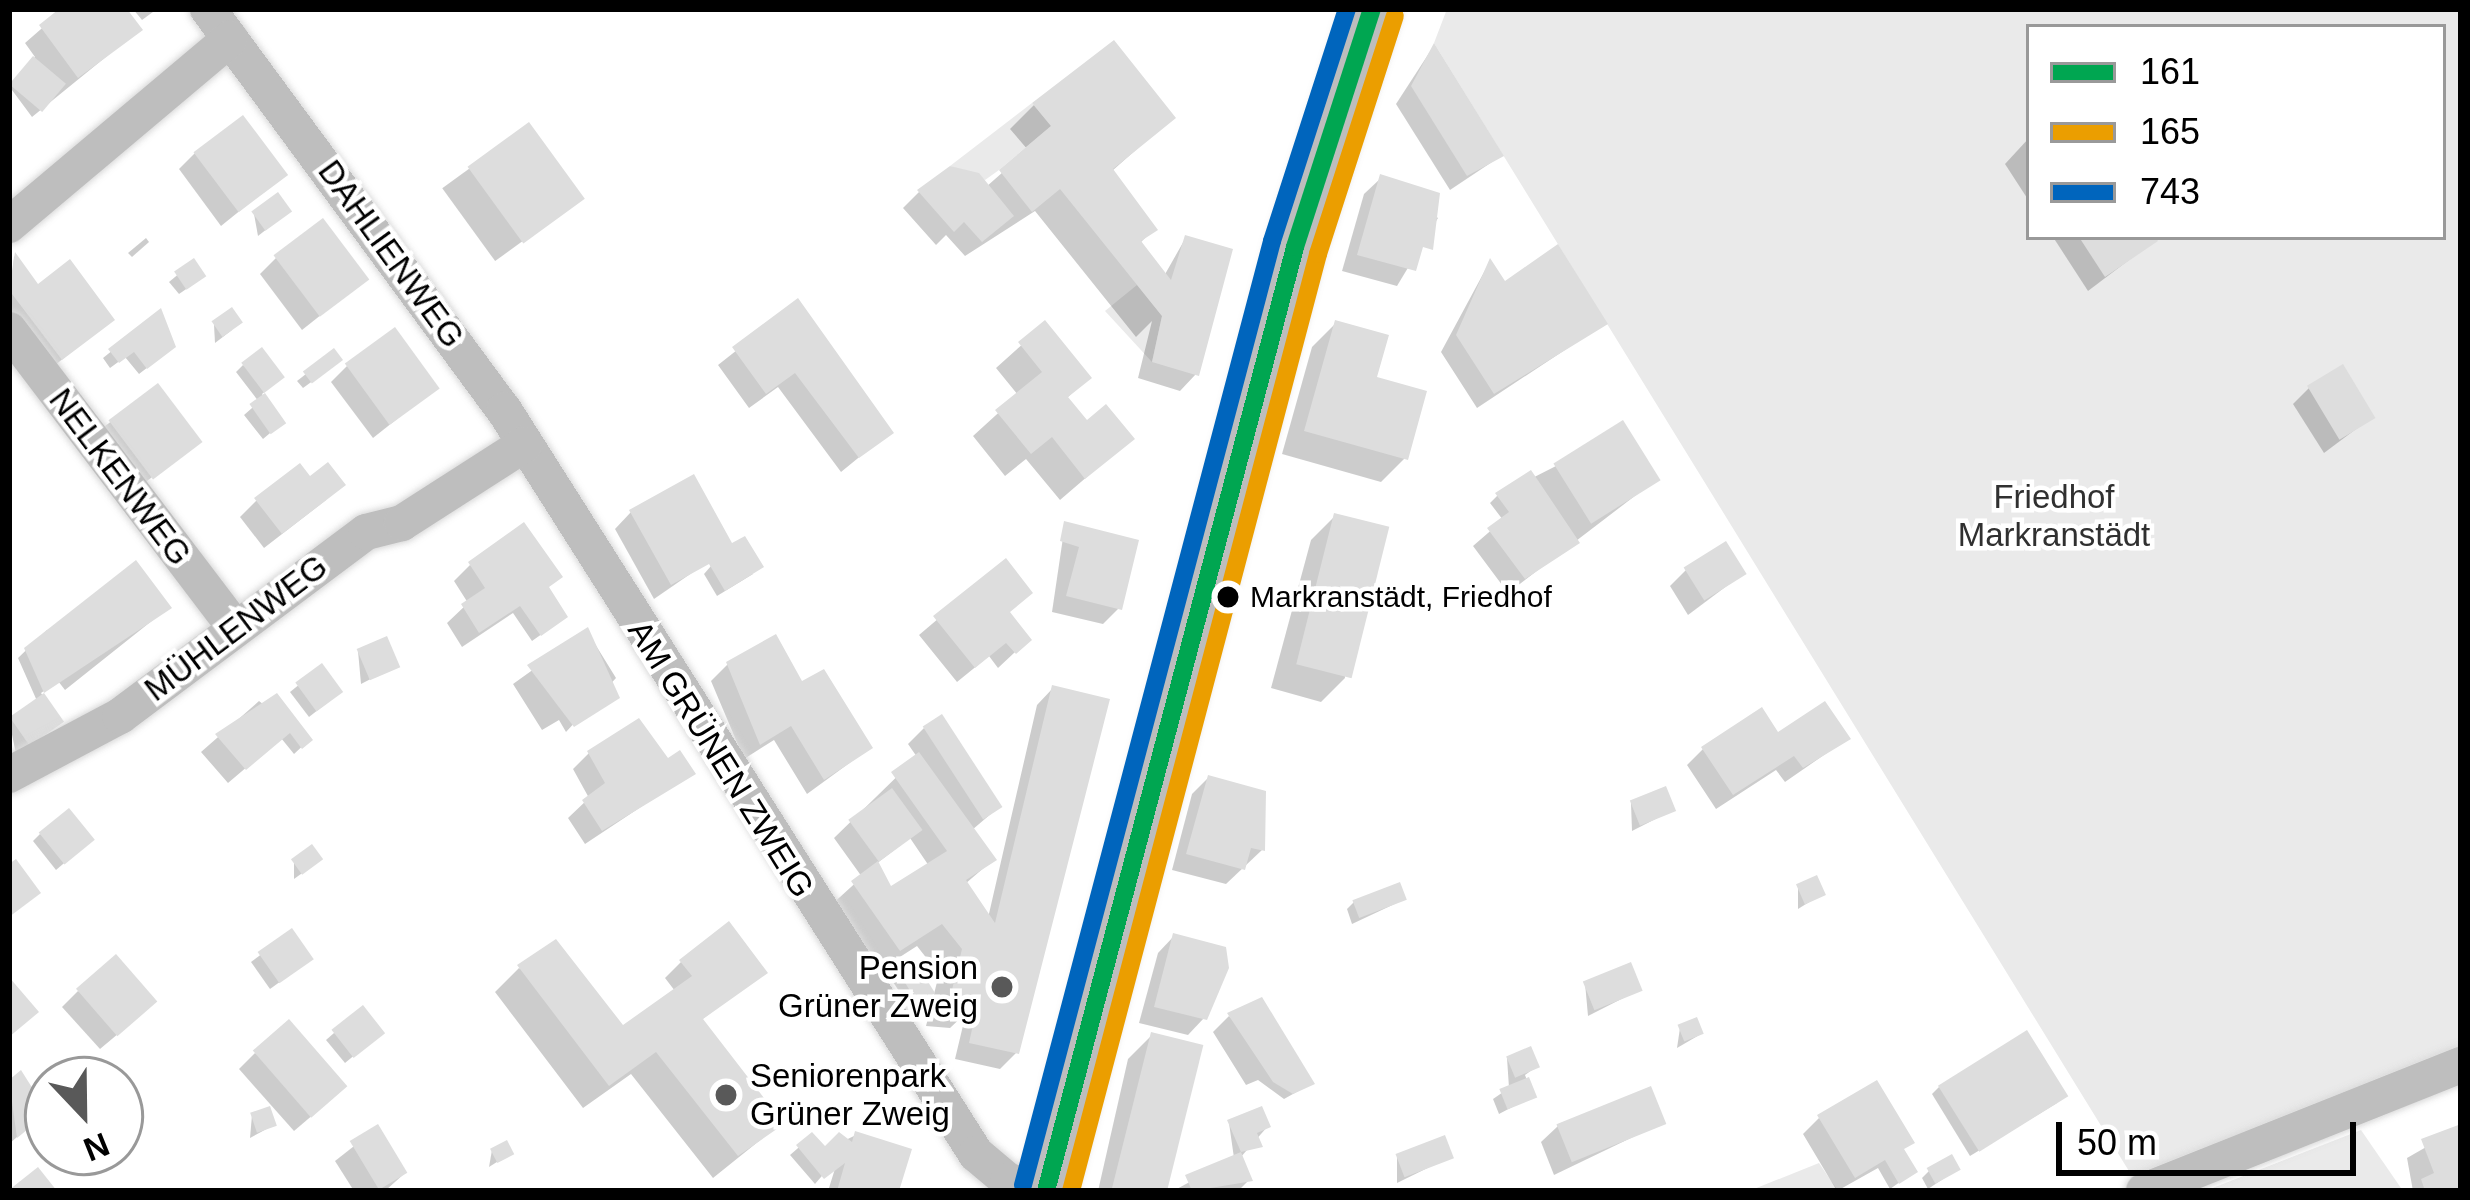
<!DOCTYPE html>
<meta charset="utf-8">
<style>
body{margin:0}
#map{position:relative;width:2470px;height:1200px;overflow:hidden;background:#fff;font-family:Helvetica,sans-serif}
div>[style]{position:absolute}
.green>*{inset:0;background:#eaeaea}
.shadow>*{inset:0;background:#0003;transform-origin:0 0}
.building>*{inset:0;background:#ddd;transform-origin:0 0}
.roads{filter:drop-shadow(0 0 3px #dbdbdb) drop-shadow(0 0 3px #dbdbdb)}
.street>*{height:36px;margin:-18px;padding:0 18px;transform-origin:18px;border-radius:18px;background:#bebebe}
.primary>*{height:57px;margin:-28.5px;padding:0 28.5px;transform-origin:28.5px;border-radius:28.5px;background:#bdbdbd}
.bus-1>*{height:18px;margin:-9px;padding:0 9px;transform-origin:9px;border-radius:9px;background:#00a651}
.bus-2>*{height:18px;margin:-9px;padding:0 9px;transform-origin:9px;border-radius:9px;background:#eb9e00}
.bus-3>*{height:18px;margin:-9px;padding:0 9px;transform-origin:9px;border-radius:9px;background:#0065bd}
.dots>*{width:33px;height:33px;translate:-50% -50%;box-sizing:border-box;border:6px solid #fff;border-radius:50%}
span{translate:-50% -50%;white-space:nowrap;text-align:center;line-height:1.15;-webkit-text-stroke:9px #fff;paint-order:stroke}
.bus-label{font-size:30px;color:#000}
.left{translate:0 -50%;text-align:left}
.street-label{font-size:33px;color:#000}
.park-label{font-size:33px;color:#303030}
.poi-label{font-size:33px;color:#000}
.right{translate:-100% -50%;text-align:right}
.frame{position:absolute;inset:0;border:12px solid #000;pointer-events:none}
.legend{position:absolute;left:2026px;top:24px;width:420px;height:216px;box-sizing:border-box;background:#fff;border:3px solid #999;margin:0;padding:15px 21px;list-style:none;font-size:36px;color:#000}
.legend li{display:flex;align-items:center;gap:24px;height:60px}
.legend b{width:60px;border:3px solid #999}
.north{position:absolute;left:24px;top:1056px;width:120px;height:120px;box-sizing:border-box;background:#fff;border:3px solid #999;border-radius:50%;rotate:158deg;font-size:33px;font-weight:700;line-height:48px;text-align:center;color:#000}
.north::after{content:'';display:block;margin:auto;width:42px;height:54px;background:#595959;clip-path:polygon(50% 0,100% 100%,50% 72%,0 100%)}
.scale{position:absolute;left:2056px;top:1122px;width:300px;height:54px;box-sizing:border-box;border:6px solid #000;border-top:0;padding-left:15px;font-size:36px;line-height:42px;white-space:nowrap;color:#000;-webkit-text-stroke:9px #fff;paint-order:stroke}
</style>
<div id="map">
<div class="green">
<i style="clip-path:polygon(evenodd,1447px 9px,2461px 9px,2461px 1045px,2132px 1176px,1434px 43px,1447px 9px,2029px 27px,2443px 27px,2443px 237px,2029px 237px,2029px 27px)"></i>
<i style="clip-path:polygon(1032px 103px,1051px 126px,999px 170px,985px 180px,950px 166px)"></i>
<i style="clip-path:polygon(1137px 285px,1162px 316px,1152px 362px,1105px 311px)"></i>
<i style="clip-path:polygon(2361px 1130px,2403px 1191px,2205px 1191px)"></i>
<i style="clip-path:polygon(1819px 1163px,1838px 1191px,1749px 1191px)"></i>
</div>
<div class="shadow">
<i style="clip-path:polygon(64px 9px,124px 9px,139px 30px,32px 117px,9px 86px,35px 57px,25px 43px)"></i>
<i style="clip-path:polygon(133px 9px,157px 9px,142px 20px)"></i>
<i style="clip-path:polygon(1433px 47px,1501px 156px,1450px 190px,1396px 104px)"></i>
<i style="clip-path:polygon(1034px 105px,1172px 118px,1112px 171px,1154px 229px,1139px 244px,1164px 276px,1185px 239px,1196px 374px,1180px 391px,1138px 378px,1152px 321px,1136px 337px,1035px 211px,965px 256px,946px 235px,936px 245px,903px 208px,919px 192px,986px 187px,1028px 150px,1010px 129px)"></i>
<i style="left:528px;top:126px;width:90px;height:106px;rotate:54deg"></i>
<i style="clip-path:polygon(2029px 138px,2029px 201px,2005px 164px)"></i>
<i style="clip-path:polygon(195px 153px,284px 175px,221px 226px,179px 169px)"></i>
<i style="clip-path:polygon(1381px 178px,1438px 218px,1397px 286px,1342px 271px,1364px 194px)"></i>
<i style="clip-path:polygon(254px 214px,281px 218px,258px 236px)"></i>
<i style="clip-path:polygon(2053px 237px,2152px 237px,2154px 241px,2088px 291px)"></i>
<i style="clip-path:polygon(146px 238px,149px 242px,132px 257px,128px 253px)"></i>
<i style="clip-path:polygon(14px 256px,37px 288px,111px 320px,44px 374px,9px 327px)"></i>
<i style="clip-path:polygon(276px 258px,365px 280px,302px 330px,260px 274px)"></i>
<i style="clip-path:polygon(193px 262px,195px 283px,179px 294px,169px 282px)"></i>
<i style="clip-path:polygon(1489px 263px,1504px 285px,1604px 324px,1477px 408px,1441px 352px)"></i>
<i style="clip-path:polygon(798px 302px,890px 432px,841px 472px,778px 387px,749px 408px,718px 365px)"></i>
<i style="clip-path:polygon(159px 313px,165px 354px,139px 374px,125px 357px,110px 368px,103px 358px)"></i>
<i style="clip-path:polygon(1336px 323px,1405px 458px,1381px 482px,1282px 454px,1312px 347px)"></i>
<i style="clip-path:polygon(1045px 324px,1088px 377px,1066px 399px,1086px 424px,1131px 439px,1060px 500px,1026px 459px,1005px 476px,973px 436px,1018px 395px,996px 368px)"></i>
<i style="clip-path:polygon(214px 325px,232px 330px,215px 343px)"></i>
<i style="clip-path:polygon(334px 352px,332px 367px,303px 388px,297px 381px)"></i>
<i style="clip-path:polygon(243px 365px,274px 384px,262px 394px,282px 423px,263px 439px,244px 415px,259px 402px,236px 372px)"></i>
<i style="clip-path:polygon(347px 366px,436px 388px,373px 438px,331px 382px)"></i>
<i style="left:157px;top:387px;width:69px;height:82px;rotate:53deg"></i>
<i style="clip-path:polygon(2309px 388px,2372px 417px,2324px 453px,2293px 404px)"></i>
<i style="clip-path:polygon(1556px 466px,1657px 479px,1508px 593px,1473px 546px,1503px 520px,1490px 503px,1497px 496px)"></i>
<i style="clip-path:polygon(326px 500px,264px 548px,240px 517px,256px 501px)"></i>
<i style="clip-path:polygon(631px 512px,712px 559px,654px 599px,615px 529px)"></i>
<i style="clip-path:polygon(1335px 516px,1345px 678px,1321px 702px,1271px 688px,1311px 540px)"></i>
<i style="clip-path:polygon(1065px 524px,1119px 608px,1103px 624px,1052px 612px)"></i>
<i style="clip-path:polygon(1005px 562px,1007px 614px,1028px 640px,998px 668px,989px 656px,957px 682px,919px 635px)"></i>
<i style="clip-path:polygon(470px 565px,547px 589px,556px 624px,532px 641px,513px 613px,462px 647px,447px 623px,468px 603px,454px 581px)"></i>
<i style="clip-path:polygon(711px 566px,753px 574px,717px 596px,704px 574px)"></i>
<i style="clip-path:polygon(1686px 570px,1744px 573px,1688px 615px,1670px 586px)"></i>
<i style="clip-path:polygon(168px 608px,65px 690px,58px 681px,41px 693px,60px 721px,16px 754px,9px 720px,37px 701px,18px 658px,47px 630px)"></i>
<i style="clip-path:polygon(587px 631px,616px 678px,566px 732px,559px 720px,542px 730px,513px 684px)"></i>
<i style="clip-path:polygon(358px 651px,396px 666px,361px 684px)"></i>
<i style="clip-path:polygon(728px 664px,870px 748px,807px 794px,774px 740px,744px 759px,711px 681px)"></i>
<i style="clip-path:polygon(321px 667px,332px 699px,309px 717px,290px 692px)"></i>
<i style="clip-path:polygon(evenodd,1053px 688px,1016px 1053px,1000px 1069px,955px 1059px,966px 1013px,950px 1028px,926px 1026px,939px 974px,917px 946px,875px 973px,829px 907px,862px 877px,834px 838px,917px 757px,908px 744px,924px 728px,999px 807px,972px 830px,993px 860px,965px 884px,988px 918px,1037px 705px,1053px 688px,910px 838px,929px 866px,890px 890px,876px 864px,910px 838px)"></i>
<i style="clip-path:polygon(259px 701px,309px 740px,294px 754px,281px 738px,228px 783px,201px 752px)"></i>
<i style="clip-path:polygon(1777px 736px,1847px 739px,1785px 782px,1776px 770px,1716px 809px,1687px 765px,1703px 749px)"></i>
<i style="clip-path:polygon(589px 753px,667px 762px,692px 773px,585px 844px,568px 818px,589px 798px,573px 769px)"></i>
<i style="clip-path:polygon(1208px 778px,1262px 850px,1226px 884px,1172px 870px,1192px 794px)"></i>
<i style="clip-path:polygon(1631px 803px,1673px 810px,1632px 831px)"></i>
<i style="clip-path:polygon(40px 834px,83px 847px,56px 870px,33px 841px)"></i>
<i style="clip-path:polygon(294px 862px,312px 866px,294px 879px)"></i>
<i style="clip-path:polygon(1798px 886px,1822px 894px,1798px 909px)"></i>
<i style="clip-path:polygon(1403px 900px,1352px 924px,1347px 909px,1354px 902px)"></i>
<i style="clip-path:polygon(291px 932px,302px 966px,270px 989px,251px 962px)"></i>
<i style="clip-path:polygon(1174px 936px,1204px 1018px,1188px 1035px,1139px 1023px,1158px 953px)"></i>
<i style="clip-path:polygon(681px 962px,764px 972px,700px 1021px,780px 1124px,713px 1178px,631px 1074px,583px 1108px,495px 992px,519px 968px,623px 1029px,675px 991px,665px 978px)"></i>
<i style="clip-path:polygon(900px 975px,923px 1000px,910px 1008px,893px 982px)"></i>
<i style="clip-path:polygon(1585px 983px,1639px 990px,1588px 1016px)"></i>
<i style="clip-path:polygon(78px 991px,137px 1018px,100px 1049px,62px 1007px)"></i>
<i style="clip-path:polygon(1229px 1016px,1311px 1084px,1284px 1099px,1258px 1080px,1246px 1085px,1213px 1032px)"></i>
<i style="clip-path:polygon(1680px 1028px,1701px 1034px,1677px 1048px)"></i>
<i style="clip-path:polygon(334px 1033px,373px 1040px,345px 1063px,326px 1040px)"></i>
<i style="clip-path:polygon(1152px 1035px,1160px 1191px,1098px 1191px,1128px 1059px)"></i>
<i style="clip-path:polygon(255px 1053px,328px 1102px,294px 1131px,239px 1069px)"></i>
<i style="clip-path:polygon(1507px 1058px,1536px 1067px,1525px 1075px,1533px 1096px,1499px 1114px,1493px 1099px,1509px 1088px)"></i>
<i style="clip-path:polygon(21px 1074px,48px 1110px,9px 1144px,9px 1084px)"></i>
<i style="clip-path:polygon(1939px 1087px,2057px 1103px,1970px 1156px,1932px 1094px)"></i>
<i style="clip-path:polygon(252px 1115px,274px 1125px,250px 1138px)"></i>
<i style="clip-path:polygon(1819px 1118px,1902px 1151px,1914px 1172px,1890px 1189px,1878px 1168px,1837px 1191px,1803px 1134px)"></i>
<i style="clip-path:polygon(1229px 1123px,1268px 1126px,1240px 1158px,1249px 1180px,1238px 1191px,1173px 1191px,1234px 1158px)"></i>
<i style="clip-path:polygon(1662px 1123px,1554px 1175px,1541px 1142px,1558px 1126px)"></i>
<i style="clip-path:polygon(2461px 1127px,2461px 1191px,2413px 1191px,2407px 1158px)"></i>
<i style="clip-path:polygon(377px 1128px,405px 1173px,385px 1191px,354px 1191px,335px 1161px)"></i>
<i style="clip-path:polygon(856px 1135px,896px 1191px,828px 1191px,839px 1156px,815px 1184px,790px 1155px,812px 1136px,825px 1150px)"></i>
<i style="clip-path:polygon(492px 1150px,511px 1153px,489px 1167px)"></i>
<i style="clip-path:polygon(1397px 1157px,1450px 1157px,1397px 1183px)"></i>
<i style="clip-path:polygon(1958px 1169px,1928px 1189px,1922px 1178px,1929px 1171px)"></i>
</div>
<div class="building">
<i style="clip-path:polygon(59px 9px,127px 9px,143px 30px,78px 78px,39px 25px)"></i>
<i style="clip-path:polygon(1114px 40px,1176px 118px,1113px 169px,1158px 230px,1141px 241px,1171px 280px,1185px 235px,1233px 249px,1199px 376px,1152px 362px,1162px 316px,1060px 189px,1032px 212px,999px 170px,1051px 126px,1032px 103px)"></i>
<i style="clip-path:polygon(1434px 43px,1504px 156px,1467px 176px,1411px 86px)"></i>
<i style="left:33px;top:56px;width:43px;height:37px;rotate:40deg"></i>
<i style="left:243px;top:115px;width:75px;height:62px;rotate:53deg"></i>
<i style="left:529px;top:122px;width:95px;height:76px;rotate:54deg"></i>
<i style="clip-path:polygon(950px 166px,979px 173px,1014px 216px,982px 242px,964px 222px,954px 232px,917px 190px)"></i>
<i style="clip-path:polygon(1380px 174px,1440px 193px,1433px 250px,1423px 247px,1416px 271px,1357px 255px)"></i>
<i style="left:278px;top:192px;width:24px;height:33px;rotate:54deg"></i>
<i style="left:323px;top:218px;width:77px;height:62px;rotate:53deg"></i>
<i style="clip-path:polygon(2079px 237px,2155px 237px,2158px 241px,2105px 277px)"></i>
<i style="clip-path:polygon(1558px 244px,1608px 324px,1494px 394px,1456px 335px,1490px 258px,1505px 281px)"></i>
<i style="clip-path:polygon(15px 252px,38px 284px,70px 259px,115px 320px,62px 360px,9px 290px)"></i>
<i style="left:194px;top:258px;width:22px;height:24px;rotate:56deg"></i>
<i style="clip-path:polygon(798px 298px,894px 433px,859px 458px,795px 373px,766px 394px,732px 347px)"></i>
<i style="left:232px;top:307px;width:19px;height:25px;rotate:55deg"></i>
<i style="clip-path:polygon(161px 308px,176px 347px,147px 369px,134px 352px,119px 363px,108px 349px)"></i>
<i style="clip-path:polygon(1045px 320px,1092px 378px,1068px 397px,1087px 420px,1106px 404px,1135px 439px,1085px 479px,1052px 437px,1031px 454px,995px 410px,1042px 372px,1018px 342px)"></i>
<i style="clip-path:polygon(1335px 320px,1389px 335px,1377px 377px,1427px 391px,1408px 460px,1304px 431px)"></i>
<i style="left:395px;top:327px;width:76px;height:62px;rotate:54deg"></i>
<i style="left:262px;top:347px;width:38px;height:26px;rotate:53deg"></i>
<i style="left:334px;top:348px;width:15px;height:39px;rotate:53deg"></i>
<i style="left:2343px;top:364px;width:63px;height:42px;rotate:59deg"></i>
<i style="left:158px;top:383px;width:74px;height:62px;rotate:53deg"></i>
<i style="left:265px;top:393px;width:37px;height:19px;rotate:55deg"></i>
<i style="left:1623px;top:420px;width:71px;height:82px;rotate:58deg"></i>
<i style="clip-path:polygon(328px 462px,346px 485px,282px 534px,254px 498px,300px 463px,310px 476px)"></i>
<i style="clip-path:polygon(1531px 470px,1580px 543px,1525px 579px,1487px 528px,1509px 512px,1495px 493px)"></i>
<i style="clip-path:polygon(694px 474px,732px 543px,745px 536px,764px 567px,725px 591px,709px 564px,671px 585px,629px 510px)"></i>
<i style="left:1334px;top:513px;width:57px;height:156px;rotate:14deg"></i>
<i style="clip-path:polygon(1064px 521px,1139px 540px,1122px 610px,1066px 596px,1079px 547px,1060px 541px)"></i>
<i style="clip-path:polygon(524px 522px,563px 577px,549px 587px,568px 617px,541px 636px,520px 606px,479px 633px,461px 604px,485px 588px,468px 562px)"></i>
<i style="left:1726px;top:541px;width:39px;height:50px;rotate:58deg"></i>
<i style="clip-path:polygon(1006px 558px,1033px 593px,1010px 612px,1032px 640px,1016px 654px,1006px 643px,975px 668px,933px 616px)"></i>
<i style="clip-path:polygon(136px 560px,172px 608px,44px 693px,24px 648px)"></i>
<i style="clip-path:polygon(588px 627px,620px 698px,574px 727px,527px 665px)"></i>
<i style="clip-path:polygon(776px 634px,802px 681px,824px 669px,873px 748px,824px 780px,791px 726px,760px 745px,726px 662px)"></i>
<i style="left:387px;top:636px;width:34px;height:33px;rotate:67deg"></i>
<i style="left:322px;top:663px;width:36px;height:33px;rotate:54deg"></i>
<i style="clip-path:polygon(1052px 685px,1110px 699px,1019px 1054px,969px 1043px,977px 1006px,949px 1002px,962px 949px,942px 924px,900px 951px,851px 881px,878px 861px,891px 886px,947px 851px,891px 772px,919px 752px,997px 860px,966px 880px,995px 923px)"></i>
<i style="left:44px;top:693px;width:35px;height:42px;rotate:55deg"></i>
<i style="clip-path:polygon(277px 693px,313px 740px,302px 749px,290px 733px,246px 770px,215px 734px)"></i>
<i style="clip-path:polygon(1825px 701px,1851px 739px,1803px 768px,1794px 756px,1733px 795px,1701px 747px,1762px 707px,1778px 732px)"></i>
<i style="left:942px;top:714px;width:111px;height:23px;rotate:57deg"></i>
<i style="clip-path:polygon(639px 718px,668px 758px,680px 750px,696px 774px,602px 831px,582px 800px,605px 783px,587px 751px)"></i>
<i style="clip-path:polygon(1208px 775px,1266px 791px,1265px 851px,1251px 848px,1245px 870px,1186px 854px)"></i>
<i style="left:1666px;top:786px;width:27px;height:39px;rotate:68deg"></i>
<i style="left:892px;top:788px;width:52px;height:54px;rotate:54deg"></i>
<i style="left:69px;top:808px;width:41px;height:39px;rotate:51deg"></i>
<i style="left:312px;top:844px;width:19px;height:26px;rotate:54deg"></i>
<i style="clip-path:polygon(16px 859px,41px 893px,9px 917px,9px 864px)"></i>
<i style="left:1817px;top:875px;width:22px;height:23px;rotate:66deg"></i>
<i style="left:1400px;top:882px;width:19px;height:51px;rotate:69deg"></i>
<i style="clip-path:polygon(729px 921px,768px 973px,703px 1019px,784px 1124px,738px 1156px,656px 1052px,609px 1086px,517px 965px,556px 939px,623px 1025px,692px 976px,679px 960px)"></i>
<i style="left:292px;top:928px;width:38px;height:42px;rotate:55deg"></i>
<i style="clip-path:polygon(1173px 933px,1226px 947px,1229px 968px,1207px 1020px,1154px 1007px)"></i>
<i style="left:116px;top:954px;width:63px;height:53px;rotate:49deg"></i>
<i style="left:915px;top:961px;width:38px;height:20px;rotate:58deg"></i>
<i style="left:1631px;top:962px;width:31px;height:52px;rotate:68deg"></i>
<i style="clip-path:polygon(9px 977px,39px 1012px,9px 1037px)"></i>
<i style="clip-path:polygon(1262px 997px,1298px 1056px,1315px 1084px,1293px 1094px,1273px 1082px,1227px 1013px)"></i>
<i style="left:363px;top:1005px;width:36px;height:40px;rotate:52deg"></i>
<i style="left:1697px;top:1017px;width:18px;height:21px;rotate:68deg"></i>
<i style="left:289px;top:1019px;width:89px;height:48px;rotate:49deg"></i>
<i style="left:2027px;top:1030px;width:78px;height:105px;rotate:58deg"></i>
<i style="left:1151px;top:1032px;width:54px;height:165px;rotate:14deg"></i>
<i style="left:1531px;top:1046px;width:23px;height:27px;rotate:67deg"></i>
<i style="clip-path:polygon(21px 1070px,48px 1113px,17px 1138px,9px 1080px)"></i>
<i style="left:1529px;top:1077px;width:22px;height:32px;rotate:68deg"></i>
<i style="clip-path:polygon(1877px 1080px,1915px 1143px,1904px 1149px,1918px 1172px,1899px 1184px,1885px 1160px,1855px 1178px,1817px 1115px)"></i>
<i style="left:1651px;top:1086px;width:41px;height:102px;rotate:68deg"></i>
<i style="left:270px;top:1106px;width:21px;height:21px;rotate:71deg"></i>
<i style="clip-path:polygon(1262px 1106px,1271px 1127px,1257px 1133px,1263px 1147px,1241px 1152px,1253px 1181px,1192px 1191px,1185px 1175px,1241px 1152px,1227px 1120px)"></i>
<i style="left:378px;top:1124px;width:57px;height:33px;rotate:59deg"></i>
<i style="clip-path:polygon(2461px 1124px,2461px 1191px,2425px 1191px,2421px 1179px,2434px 1173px,2421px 1139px)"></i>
<i style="clip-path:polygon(855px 1131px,912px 1149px,899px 1191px,837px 1191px,845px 1163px,824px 1179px,796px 1145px,812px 1132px,825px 1146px,839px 1132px,852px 1142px)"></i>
<i style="left:1445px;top:1135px;width:25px;height:53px;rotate:69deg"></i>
<i style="left:507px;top:1140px;width:16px;height:19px;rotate:63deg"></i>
<i style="left:1952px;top:1154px;width:18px;height:29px;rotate:61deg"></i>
<i style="clip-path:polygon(38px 1167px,57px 1191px,9px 1191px,9px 1190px)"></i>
</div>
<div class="roads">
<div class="street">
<i style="left:208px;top:9px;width:498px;rotate:53.6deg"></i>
<i style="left:504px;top:410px;width:881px;rotate:57.61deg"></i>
<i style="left:976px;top:1154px;width:42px;rotate:40.2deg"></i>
<i style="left:1008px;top:1181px;width:39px;rotate:15deg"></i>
<i style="left:9px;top:225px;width:289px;rotate:-40.1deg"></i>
<i style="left:9px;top:330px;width:368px;rotate:52.8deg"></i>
<i style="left:9px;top:775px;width:126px;rotate:-28deg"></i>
<i style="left:120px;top:716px;width:307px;rotate:-36.8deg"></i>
<i style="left:366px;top:532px;width:37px;rotate:-14deg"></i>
<i style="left:402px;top:523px;width:146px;rotate:-32.7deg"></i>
<i style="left:2144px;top:1191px;width:341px;rotate:-21.7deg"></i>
</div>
<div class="primary">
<i style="left:1046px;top:1191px;width:976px;rotate:-75.22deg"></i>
<i style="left:1295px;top:247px;width:250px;rotate:-72.1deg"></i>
</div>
</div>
<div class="bus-1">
<i style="left:1046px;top:1191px;width:976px;rotate:-75.22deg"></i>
<i style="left:1295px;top:247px;width:250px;rotate:-72.1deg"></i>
</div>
<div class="bus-2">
<i style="left:1071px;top:1191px;width:969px;rotate:-75.23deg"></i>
<i style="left:1318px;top:254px;width:250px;rotate:-72.1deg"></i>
</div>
<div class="bus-3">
<i style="left:1023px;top:1185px;width:976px;rotate:-75.22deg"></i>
<i style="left:1272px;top:241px;width:244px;rotate:-72.1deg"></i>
</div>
<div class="dots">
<i style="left:1228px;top:597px;background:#000"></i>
<i style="left:1002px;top:987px;background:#595959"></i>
<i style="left:726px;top:1095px;background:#595959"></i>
</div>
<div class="bus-label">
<span class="left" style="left:1250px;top:597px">Markranstädt, Friedhof</span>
</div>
<div class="street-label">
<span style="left:391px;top:254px;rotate:54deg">DAHLIENWEG</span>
<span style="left:120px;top:477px;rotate:53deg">NELKENWEG</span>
<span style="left:236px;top:628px;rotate:-37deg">MÜHLENWEG</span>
<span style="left:721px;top:759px;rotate:58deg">AM GRÜNEN ZWEIG</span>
</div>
<div class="park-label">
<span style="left:2054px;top:516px">Friedhof<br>Markranstädt</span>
</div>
<div class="poi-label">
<span class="right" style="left:978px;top:987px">Pension<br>Grüner Zweig</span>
<span class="left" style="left:750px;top:1095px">Seniorenpark<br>Grüner Zweig</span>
</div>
<div class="frame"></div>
<ul class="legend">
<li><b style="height:15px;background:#00a651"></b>161</li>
<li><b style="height:15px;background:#eb9e00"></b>165</li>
<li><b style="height:15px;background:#0065bd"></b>743</li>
</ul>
<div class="north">N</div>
<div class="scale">50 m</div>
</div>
